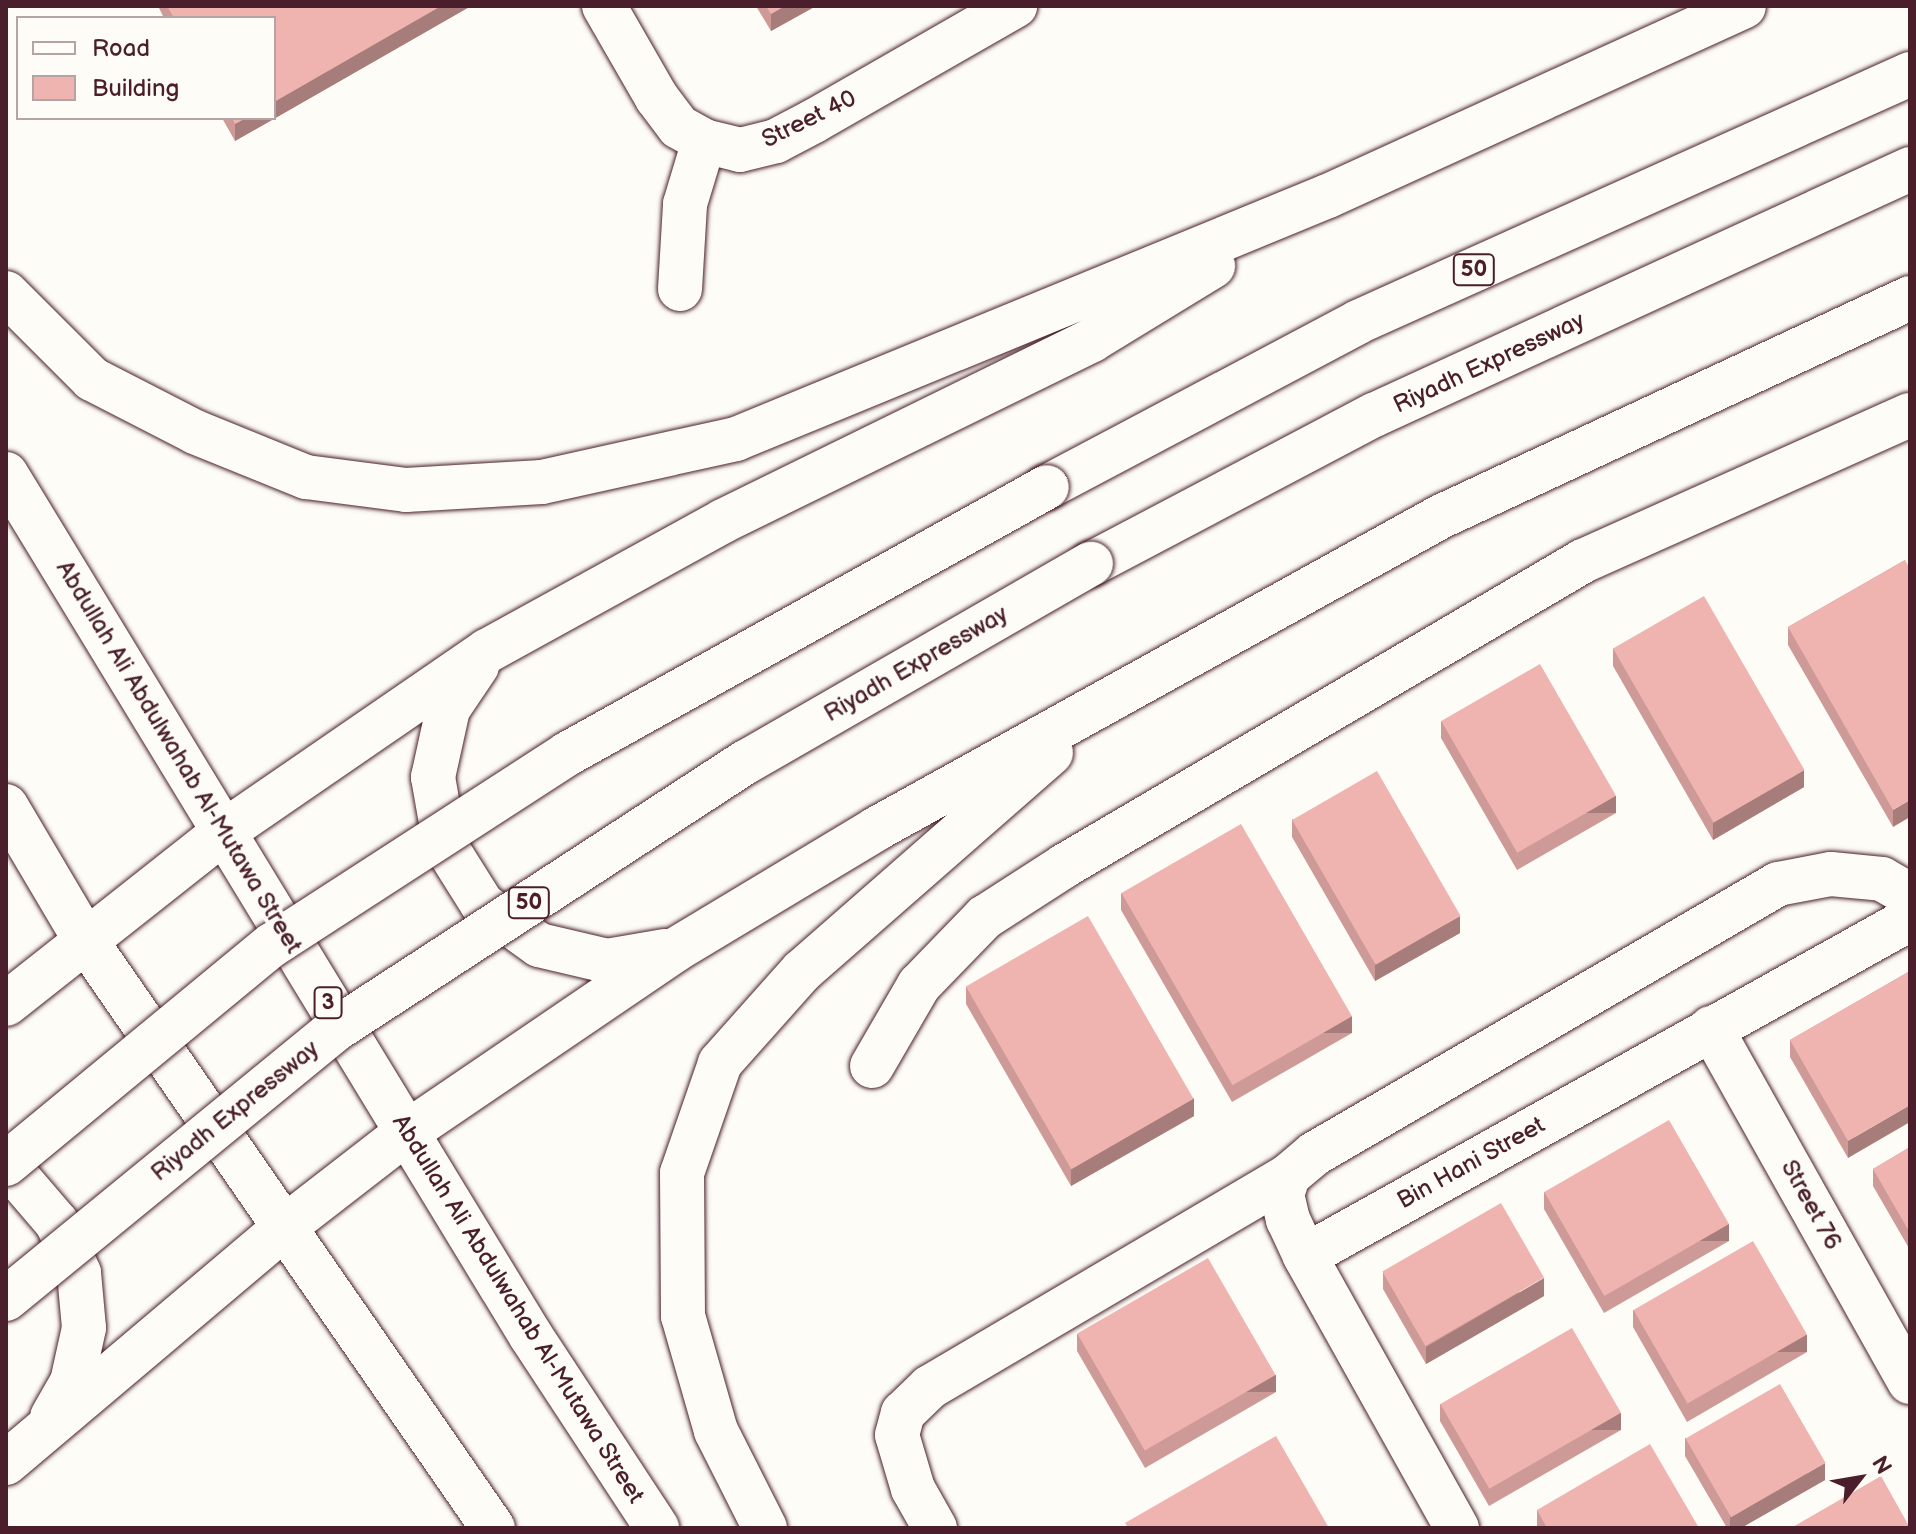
<!DOCTYPE html>
<style>
body{margin:0}
#map{position:relative;width:1916px;height:1534px;overflow:hidden;background:#fdfcf7;font-family:"Balsamiq Sans",sans-serif}
div>[style]{position:absolute}
.roads{filter:drop-shadow(0 0 2px #4a1f2b) drop-shadow(0 0 2px #4a1f2b)}
.minor>*{height:44px;margin:-22px;padding:0 22px;transform-origin:22px;border-radius:22px;background:#fdfcf7}
.major>*{height:44px;margin:-22px;padding:0 22px;transform-origin:22px;border-radius:22px;background:#fdfcf7}
.highway>*{height:44px;margin:-22px;padding:0 22px;transform-origin:22px;border-radius:22px;background:#fdfcf7}
.bridges{filter:drop-shadow(0 0 2px #4a1f2b) drop-shadow(0 0 2px #4a1f2b)}
.highway-bridge>*{height:44px;margin:-22px;padding:0 22px;transform-origin:22px;border-radius:22px;background:#fdfcf7}
.wall>*{inset:0;background:#ce9a97}
.shaded-wall>*{inset:0;background:#a77d7b;transform-origin:0 0}
.building>*{inset:0;background:#efb3b0;transform-origin:0 0}
span{translate:-50% -50%;white-space:nowrap;text-align:center;line-height:1.15;-webkit-text-stroke:8px #fdfcf7;paint-order:stroke}
.shield-label span{padding:2px 6px;background:#fdfcf7;border:2px solid;border-radius:6px;-webkit-text-stroke-width:0}
.shield-label{font-size:22px;color:#4a1f2b;font-weight:700}
.street-label{font-size:24px;color:#4a1f2b}
.frame{position:absolute;inset:0;border:8px solid #4a1f2b;pointer-events:none}
.legend{position:absolute;left:16px;top:16px;width:260px;height:104px;box-sizing:border-box;background:#fdfcf7;border:2px solid #b5a4a5;margin:0;padding:10px 14px;list-style:none;font-size:24px;color:#4a1f2b}
.legend li{display:flex;align-items:center;gap:16px;height:40px}
.legend b{width:40px;border:2px solid #b5a4a5}
.north{position:absolute;left:1820px;top:1438px;width:80px;height:80px;-webkit-text-stroke:6px #fdfcf7;paint-order:stroke;rotate:59deg;font-size:22px;font-weight:700;line-height:32px;text-align:center;color:#4a1f2b}
.north::after{content:'';display:block;margin:auto;width:28px;height:36px;background:#4a1f2b;clip-path:polygon(50% 0,100% 100%,50% 72%,0 100%)}
</style>
<div id="map">
<div class="roads">
<div class="minor">
<i style="left:604px;top:6px;width:106px;rotate:60.1deg"></i>
<i style="left:657px;top:98px;width:36px;rotate:53deg"></i>
<i style="left:679px;top:127px;width:29px;rotate:29deg"></i>
<i style="left:704px;top:141px;width:37px;rotate:14deg"></i>
<i style="left:740px;top:150px;width:37px;rotate:-14deg"></i>
<i style="left:776px;top:141px;width:43px;rotate:-27.8deg"></i>
<i style="left:814px;top:121px;width:232px;rotate:-29.8deg"></i>
<i style="left:680px;top:289px;width:85px;rotate:-86.6deg"></i>
<i style="left:685px;top:204px;width:66px;rotate:-73.2deg"></i>
<i style="left:1711px;top:1028px;width:406px;rotate:60.7deg"></i>
<i style="left:872px;top:1066px;width:94px;rotate:-59.9deg"></i>
<i style="left:919px;top:985px;width:95px;rotate:-45.9deg"></i>
<i style="left:985px;top:917px;width:94px;rotate:-32.8deg"></i>
<i style="left:1064px;top:866px;width:602px;rotate:-30.44deg"></i>
<i style="left:1583px;top:561px;width:358px;rotate:-24.1deg"></i>
<i style="left:1305px;top:1256px;width:693px;rotate:-29.12deg"></i>
<i style="left:935px;top:1528px;width:45px;rotate:-119.4deg"></i>
<i style="left:913px;top:1489px;width:56px;rotate:-106.5deg"></i>
<i style="left:897px;top:1435px;width:23px;rotate:-75deg"></i>
<i style="left:903px;top:1413px;width:37px;rotate:-44deg"></i>
<i style="left:930px;top:1387px;width:416px;rotate:-30.5deg"></i>
<i style="left:1457px;top:1528px;width:312px;rotate:-119.2deg"></i>
<i style="left:1305px;top:1256px;width:40px;rotate:-115deg"></i>
<i style="left:1288px;top:1220px;width:26px;rotate:-103deg"></i>
<i style="left:1282px;top:1195px;width:20px;rotate:-72deg"></i>
<i style="left:1288px;top:1176px;width:34px;rotate:-40deg"></i>
<i style="left:1314px;top:1154px;width:537px;rotate:-30.19deg"></i>
<i style="left:1778px;top:884px;width:54px;rotate:-10.7deg"></i>
<i style="left:1831px;top:874px;width:51px;rotate:5.6deg"></i>
<i style="left:1882px;top:879px;width:32px;rotate:30deg"></i>
</div>
<div class="major">
<i style="left:6px;top:474px;width:1009px;rotate:58.66deg"></i>
<i style="left:531px;top:1336px;width:230px;rotate:56.7deg"></i>
<i style="left:6px;top:806px;width:153px;rotate:59.4deg"></i>
<i style="left:84px;top:938px;width:718px;rotate:55.27deg"></i>
</div>
<div class="highway">
<i style="left:6px;top:293px;width:122px;rotate:45deg"></i>
<i style="left:92px;top:379px;width:116px;rotate:27.2deg"></i>
<i style="left:195px;top:432px;width:120px;rotate:22.1deg"></i>
<i style="left:306px;top:477px;width:101px;rotate:7.4deg"></i>
<i style="left:406px;top:490px;width:136px;rotate:-3.4deg"></i>
<i style="left:542px;top:482px;width:199px;rotate:-12.5deg"></i>
<i style="left:736px;top:439px;width:640px;rotate:-22.32deg"></i>
<i style="left:1328px;top:196px;width:457px;rotate:-24.5deg"></i>
<i style="left:1047px;top:487px;width:352px;rotate:-27.9deg"></i>
<i style="left:1358px;top:322px;width:605px;rotate:-24.19deg"></i>
<i style="left:1091px;top:564px;width:320px;rotate:-27.8deg"></i>
<i style="left:1374px;top:415px;width:590px;rotate:-24.65deg"></i>
<i style="left:477px;top:666px;width:52px;rotate:124deg"></i>
<i style="left:448px;top:709px;width:70px;rotate:102.4deg"></i>
<i style="left:433px;top:777px;width:69px;rotate:80deg"></i>
<i style="left:445px;top:845px;width:70px;rotate:57.9deg"></i>
<i style="left:482px;top:904px;width:70px;rotate:35.7deg"></i>
<i style="left:539px;top:945px;width:70px;rotate:13.2deg"></i>
<i style="left:607px;top:961px;width:59px;rotate:-9.8deg"></i>
<i style="left:6px;top:1004px;width:279px;rotate:-38.3deg"></i>
<i style="left:225px;top:831px;width:318px;rotate:-34.5deg"></i>
<i style="left:487px;top:651px;width:269px;rotate:-28.8deg"></i>
<i style="left:723px;top:521px;width:411px;rotate:-26.1deg"></i>
<i style="left:1092px;top:340px;width:142px;rotate:-31.4deg"></i>
<i style="left:6px;top:1171px;width:18px;rotate:34deg"></i>
<i style="left:21px;top:1181px;width:55px;rotate:49.4deg"></i>
<i style="left:57px;top:1223px;width:55px;rotate:66.3deg"></i>
<i style="left:79px;top:1273px;width:55px;rotate:84.8deg"></i>
<i style="left:84px;top:1328px;width:55px;rotate:102.5deg"></i>
<i style="left:72px;top:1382px;width:40px;rotate:119.7deg"></i>
<i style="left:6px;top:1463px;width:367px;rotate:-40.2deg"></i>
<i style="left:286px;top:1226px;width:152px;rotate:-37.8deg"></i>
<i style="left:406px;top:1133px;width:325px;rotate:-34.2deg"></i>
<i style="left:675px;top:950px;width:235px;rotate:-31deg"></i>
<i style="left:876px;top:829px;width:645px;rotate:-28.95deg"></i>
<i style="left:1440px;top:517px;width:519px;rotate:-24.98deg"></i>
<i style="left:765px;top:1528px;width:109px;rotate:-116.8deg"></i>
<i style="left:716px;top:1431px;width:120px;rotate:-106deg"></i>
<i style="left:683px;top:1316px;width:143px;rotate:-90.4deg"></i>
<i style="left:682px;top:1173px;width:116px;rotate:-70.9deg"></i>
<i style="left:720px;top:1063px;width:123px;rotate:-48.3deg"></i>
<i style="left:802px;top:971px;width:331px;rotate:-41.2deg"></i>
</div>
</div>
<div class="bridges">
<div class="highway-bridge">
<i style="left:6px;top:1164px;width:345px;rotate:-39.5deg"></i>
<i style="left:272px;top:945px;width:351px;rotate:-32.9deg"></i>
<i style="left:567px;top:754px;width:549px;rotate:-29.08deg"></i>
<i style="left:6px;top:1299px;width:426px;rotate:-39.3deg"></i>
<i style="left:336px;top:1029px;width:489px;rotate:-33.1deg"></i>
<i style="left:746px;top:762px;width:398px;rotate:-29.9deg"></i>
</div>
</div>
<div class="wall">
<i style="clip-path:polygon(158px 6px,471px 6px,235px 141px,222px 118px,274px 118px,274px 18px,164px 18px)"></i>
<i style="clip-path:polygon(756px 6px,816px 6px,771px 31px)"></i>
<i style="clip-path:polygon(1905px 560px,1893px 827px,1788px 645px,1788px 627px)"></i>
<i style="clip-path:polygon(1613px 648px,1804px 787px,1713px 840px,1613px 666px)"></i>
<i style="clip-path:polygon(1441px 721px,1616px 813px,1517px 870px,1441px 738px)"></i>
<i style="clip-path:polygon(1292px 819px,1460px 933px,1375px 981px,1292px 837px)"></i>
<i style="clip-path:polygon(1121px 893px,1352px 1033px,1232px 1102px,1121px 910px)"></i>
<i style="clip-path:polygon(1910px 971px,1848px 1158px,1790px 1057px,1790px 1040px)"></i>
<i style="clip-path:polygon(966px 986px,1194px 1116px,1071px 1186px,966px 1004px)"></i>
<i style="clip-path:polygon(1910px 1147px,1910px 1250px,1873px 1186px,1873px 1169px)"></i>
<i style="clip-path:polygon(1544px 1192px,1729px 1241px,1604px 1313px,1544px 1209px)"></i>
<i style="clip-path:polygon(1383px 1272px,1544px 1296px,1426px 1364px,1383px 1289px)"></i>
<i style="clip-path:polygon(1633px 1310px,1807px 1352px,1687px 1422px,1633px 1327px)"></i>
<i style="clip-path:polygon(1077px 1334px,1276px 1392px,1145px 1468px,1077px 1351px)"></i>
<i style="clip-path:polygon(1440px 1404px,1621px 1430px,1489px 1506px,1440px 1421px)"></i>
<i style="clip-path:polygon(1685px 1438px,1825px 1480px,1741px 1528px,1727px 1528px,1685px 1456px)"></i>
<i style="clip-path:polygon(1537px 1510px,1699px 1528px,1537px 1528px)"></i>
</div>
<div class="shaded-wall">
<i style="clip-path:polygon(441px 6px,471px 6px,235px 141px,235px 124px,246px 118px,274px 118px,274px 102px)"></i>
<i style="clip-path:polygon(785px 6px,816px 6px,771px 31px,771px 14px)"></i>
<i style="clip-path:polygon(1804px 770px,1804px 787px,1713px 840px,1713px 823px)"></i>
<i style="left:1616px;top:796px;width:17px;height:114px;rotate:90deg"></i>
<i style="clip-path:polygon(1910px 800px,1910px 817px,1893px 827px,1893px 810px)"></i>
<i style="clip-path:polygon(1460px 916px,1460px 933px,1375px 981px,1375px 964px)"></i>
<i style="left:1352px;top:1016px;width:17px;height:138px;rotate:90deg"></i>
<i style="clip-path:polygon(1194px 1098px,1194px 1116px,1071px 1186px,1071px 1169px)"></i>
<i style="clip-path:polygon(1910px 1105px,1910px 1122px,1848px 1158px,1848px 1141px)"></i>
<i style="left:1729px;top:1224px;width:17px;height:144px;rotate:90deg"></i>
<i style="clip-path:polygon(1544px 1278px,1544px 1296px,1426px 1364px,1426px 1347px)"></i>
<i style="left:1807px;top:1335px;width:17px;height:139px;rotate:90deg"></i>
<i style="left:1276px;top:1375px;width:17px;height:151px;rotate:90deg"></i>
<i style="left:1621px;top:1413px;width:17px;height:152px;rotate:90deg"></i>
<i style="clip-path:polygon(1825px 1463px,1825px 1480px,1741px 1528px,1730px 1528px,1730px 1517px)"></i>
</div>
<div class="building">
<i style="clip-path:polygon(167px 6px,441px 6px,274px 102px,274px 18px,174px 18px)"></i>
<i style="clip-path:polygon(766px 6px,785px 6px,771px 14px)"></i>
<i style="clip-path:polygon(232px 118px,246px 118px,235px 124px)"></i>
<i style="clip-path:polygon(1905px 560px,1910px 569px,1910px 800px,1893px 810px,1788px 627px)"></i>
<i style="left:1704px;top:596px;width:201px;height:105px;rotate:60deg"></i>
<i style="left:1540px;top:664px;width:152px;height:114px;rotate:60deg"></i>
<i style="left:1377px;top:771px;width:167px;height:98px;rotate:60deg"></i>
<i style="left:1241px;top:824px;width:222px;height:138px;rotate:60deg"></i>
<i style="left:1088px;top:916px;width:211px;height:141px;rotate:60deg"></i>
<i style="clip-path:polygon(1910px 971px,1910px 1105px,1848px 1141px,1790px 1040px)"></i>
<i style="left:1669px;top:1120px;width:120px;height:144px;rotate:60deg"></i>
<i style="clip-path:polygon(1910px 1147px,1910px 1233px,1873px 1169px)"></i>
<i style="left:1501px;top:1203px;width:86px;height:137px;rotate:60deg"></i>
<i style="left:1753px;top:1241px;width:108px;height:138px;rotate:60deg"></i>
<i style="left:1208px;top:1258px;width:135px;height:151px;rotate:60deg"></i>
<i style="left:1572px;top:1328px;width:98px;height:152px;rotate:60deg"></i>
<i style="left:1780px;top:1384px;width:91px;height:109px;rotate:60deg"></i>
<i style="clip-path:polygon(1276px 1436px,1329px 1528px,1128px 1528px,1125px 1523px)"></i>
<i style="clip-path:polygon(1650px 1444px,1699px 1528px,1547px 1528px,1537px 1510px)"></i>
<i style="clip-path:polygon(1881px 1476px,1910px 1528px,1791px 1528px)"></i>
</div>
<div class="shield-label">
<span style="left:1474px;top:270px">50</span>
<span style="left:529px;top:903px">50</span>
<span style="left:328px;top:1003px">3</span>
</div>
<div class="street-label">
<span style="left:809px;top:119px;rotate:-26deg">Street 40</span>
<span style="left:1489px;top:363px;rotate:-25deg">Riyadh Expressway</span>
<span style="left:916px;top:664px;rotate:-30deg">Riyadh Expressway</span>
<span style="left:179px;top:757px;rotate:59deg">Abdullah Ali Abdulwahab Al-Mutawa Street</span>
<span style="left:235px;top:1111px;rotate:-39deg">Riyadh Expressway</span>
<span style="left:1471px;top:1163px;rotate:-29deg">Bin Hani Street</span>
<span style="left:1811px;top:1205px;rotate:61deg">Street 76</span>
<span style="left:518px;top:1309px;rotate:58deg">Abdullah Ali Abdulwahab Al-Mutawa Street</span>
</div>
<div class="frame"></div>
<ul class="legend">
<li><b style="height:10px;background:#fdfcf7"></b>Road</li>
<li><b style="height:22px;background:#efb3b0"></b>Building</li>
</ul>
<div class="north">N</div>
</div>
